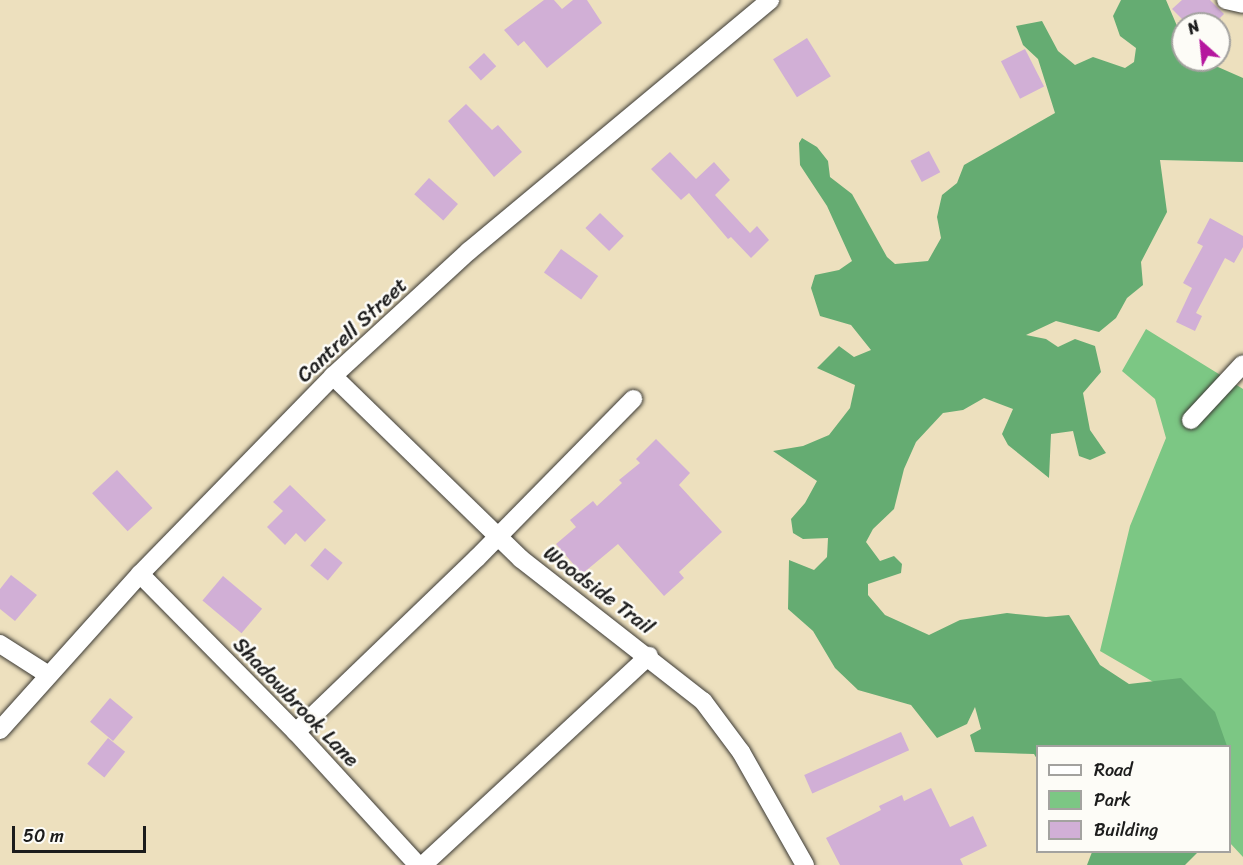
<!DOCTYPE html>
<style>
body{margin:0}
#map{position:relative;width:1243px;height:865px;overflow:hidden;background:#ede0be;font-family:Sriracha,sans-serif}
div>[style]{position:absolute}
.green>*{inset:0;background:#7cc784}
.forest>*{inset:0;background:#65ac72}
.building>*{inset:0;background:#d1afd6;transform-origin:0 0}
.roads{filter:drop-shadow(0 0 2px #3b3934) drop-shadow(0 0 2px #3b3934)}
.minor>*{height:18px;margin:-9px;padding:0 9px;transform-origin:9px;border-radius:9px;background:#fff}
span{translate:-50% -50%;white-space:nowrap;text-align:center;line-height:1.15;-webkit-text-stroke:5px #fdfcf7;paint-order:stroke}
.street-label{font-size:21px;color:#1c1c1c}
.legend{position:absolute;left:1036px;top:745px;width:195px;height:108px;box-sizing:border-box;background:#fdfcf7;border:2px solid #a3a29f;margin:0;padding:8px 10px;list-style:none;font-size:18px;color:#1c1c1c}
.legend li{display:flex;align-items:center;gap:12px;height:30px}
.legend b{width:30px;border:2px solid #a3a29f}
.north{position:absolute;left:1171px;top:12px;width:60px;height:60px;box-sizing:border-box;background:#fdfcf7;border:2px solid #a3a29f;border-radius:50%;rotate:333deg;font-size:16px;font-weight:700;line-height:24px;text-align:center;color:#1c1c1c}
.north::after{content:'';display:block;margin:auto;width:21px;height:27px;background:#b5179e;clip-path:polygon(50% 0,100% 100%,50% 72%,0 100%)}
.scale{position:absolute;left:12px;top:826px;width:134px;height:27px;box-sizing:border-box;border:3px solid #1c1c1c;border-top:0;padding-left:8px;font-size:18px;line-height:21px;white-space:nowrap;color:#1c1c1c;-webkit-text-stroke:4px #fdfcf7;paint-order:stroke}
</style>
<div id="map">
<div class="green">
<i style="clip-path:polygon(1146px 329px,1243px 389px,1243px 857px,1230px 843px,1230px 746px,1208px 746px,1200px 709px,1100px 651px,1130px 526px,1166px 438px,1155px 399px,1122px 371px)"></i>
</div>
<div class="forest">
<i style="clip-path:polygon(1121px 0,1166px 0,1183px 40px,1183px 60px,1202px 60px,1243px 78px,1243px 162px,1160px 160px,1167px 212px,1141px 262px,1143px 285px,1127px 298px,1116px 318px,1099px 332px,1056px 321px,1026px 335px,1046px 339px,1058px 347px,1075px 339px,1095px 346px,1101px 372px,1083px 393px,1090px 430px,1106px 453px,1090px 460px,1079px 456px,1073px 431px,1051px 434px,1049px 478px,1008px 445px,1002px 434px,1013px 409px,984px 398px,963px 410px,943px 413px,916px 442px,904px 469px,894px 509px,873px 529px,866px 542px,880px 561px,894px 556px,902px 564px,901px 573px,868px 584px,868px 595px,885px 615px,929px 635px,960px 620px,1007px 613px,1046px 617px,1069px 615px,1100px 665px,1129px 684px,1181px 678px,1215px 712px,1227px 746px,1038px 746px,1037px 759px,1034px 754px,975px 752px,970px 735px,981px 729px,975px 707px,967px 724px,937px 738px,911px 705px,858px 690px,835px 668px,813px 631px,788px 609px,789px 560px,814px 570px,827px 557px,828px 538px,803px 539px,793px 533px,791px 519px,805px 503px,817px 481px,773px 451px,803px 446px,829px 435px,850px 408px,855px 385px,817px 368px,839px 346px,854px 357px,871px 350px,851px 325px,820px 316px,811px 288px,815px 275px,839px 270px,852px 261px,827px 206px,800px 165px,799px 143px,802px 138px,817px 147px,828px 161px,830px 177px,852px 194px,887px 257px,895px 264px,928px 261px,941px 238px,937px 217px,942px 195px,957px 183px,964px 165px,1055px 113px,1038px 59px,1023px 45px,1016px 26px,1042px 21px,1058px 51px,1075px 65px,1093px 57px,1125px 68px,1134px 62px,1136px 48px,1120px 36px,1113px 16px)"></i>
<i style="clip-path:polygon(1092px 852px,1198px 852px,1185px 865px,1087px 865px)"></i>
</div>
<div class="building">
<i style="clip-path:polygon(544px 0,554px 0,562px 9px,573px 0,587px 0,602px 23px,547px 68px,524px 41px,518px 46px,504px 30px)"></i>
<i style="clip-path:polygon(1182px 0,1210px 0,1224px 14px,1214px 24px,1187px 24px,1172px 9px)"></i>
<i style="left:807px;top:38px;width:45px;height:40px;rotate:58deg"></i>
<i style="left:1025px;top:49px;width:42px;height:27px;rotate:63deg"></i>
<i style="left:484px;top:53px;width:18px;height:21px;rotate:47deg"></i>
<i style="clip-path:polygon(466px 104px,492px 130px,498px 125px,522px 152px,494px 177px,448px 121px)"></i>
<i style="left:929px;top:151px;width:24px;height:21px;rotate:62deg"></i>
<i style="clip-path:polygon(670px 152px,696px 179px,714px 162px,730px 180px,715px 195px,750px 233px,757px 226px,769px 240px,751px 258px,731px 237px,728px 239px,689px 193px,681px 200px,651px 169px)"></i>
<i style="left:429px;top:178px;width:39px;height:22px;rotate:42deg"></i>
<i style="left:600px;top:213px;width:33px;height:21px;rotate:44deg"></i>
<i style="clip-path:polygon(1210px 218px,1243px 236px,1243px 247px,1234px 263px,1225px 258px,1196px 313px,1202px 316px,1195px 331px,1176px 322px,1192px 288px,1183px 283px,1203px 246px,1197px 243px)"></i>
<i style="left:561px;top:249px;width:46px;height:29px;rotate:36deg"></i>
<i style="clip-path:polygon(656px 439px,690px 473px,679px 485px,722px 532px,679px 572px,684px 578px,664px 596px,618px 544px,582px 574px,556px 544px,576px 527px,570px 520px,593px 501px,597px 506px,622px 483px,619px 480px,640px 463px,636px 459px)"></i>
<i style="left:117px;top:470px;width:52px;height:34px;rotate:47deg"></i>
<i style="clip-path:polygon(290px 485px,326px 520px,305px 542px,296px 533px,285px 545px,267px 527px,283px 511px,273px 502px)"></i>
<i style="left:325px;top:548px;width:23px;height:23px;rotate:40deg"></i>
<i style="clip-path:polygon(11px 575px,37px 595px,15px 621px,0 609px,0 589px)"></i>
<i style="left:223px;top:576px;width:51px;height:32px;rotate:40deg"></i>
<i style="left:110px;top:698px;width:30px;height:31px;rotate:40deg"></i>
<i style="left:901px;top:732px;width:20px;height:106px;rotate:66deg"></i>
<i style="left:108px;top:738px;width:22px;height:33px;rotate:39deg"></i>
<i style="clip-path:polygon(931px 788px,950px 827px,973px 816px,987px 846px,960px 859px,963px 865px,840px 865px,826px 838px,881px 810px,879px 806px,902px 795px,904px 801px)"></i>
</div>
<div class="roads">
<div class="minor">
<i style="left:1226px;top:0;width:17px;rotate:13deg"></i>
<i style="left:333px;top:376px;width:262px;rotate:44.2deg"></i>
<i style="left:521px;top:559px;width:231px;rotate:38deg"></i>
<i style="left:703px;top:701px;width:64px;rotate:53.3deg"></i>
<i style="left:741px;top:752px;width:130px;rotate:60.5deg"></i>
<i style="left:1191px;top:420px;width:76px;rotate:-47.1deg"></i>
<i style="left:140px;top:574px;width:222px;rotate:45.4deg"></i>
<i style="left:296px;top:732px;width:180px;rotate:47.5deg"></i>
<i style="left:0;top:644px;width:56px;rotate:32.6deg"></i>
<i style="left:0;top:730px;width:210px;rotate:-48.1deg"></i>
<i style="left:140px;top:574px;width:277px;rotate:-45.7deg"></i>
<i style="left:333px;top:376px;width:185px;rotate:-42.6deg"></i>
<i style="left:469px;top:251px;width:392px;rotate:-39.8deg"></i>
<i style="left:296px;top:732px;width:251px;rotate:-43.9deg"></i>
<i style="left:477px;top:558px;width:223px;rotate:-45.5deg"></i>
<i style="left:423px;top:865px;width:308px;rotate:-42.8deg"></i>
</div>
</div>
<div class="street-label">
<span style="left:352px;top:330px;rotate:-43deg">Cantrell Street</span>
<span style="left:599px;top:590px;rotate:37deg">Woodside Trail</span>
<span style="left:296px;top:702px;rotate:46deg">Shadowbrook Lane</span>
</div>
<ul class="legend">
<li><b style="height:8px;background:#fff"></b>Road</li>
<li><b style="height:16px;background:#7cc784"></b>Park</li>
<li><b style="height:16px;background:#d1afd6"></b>Building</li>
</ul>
<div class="north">N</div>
<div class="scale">50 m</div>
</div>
